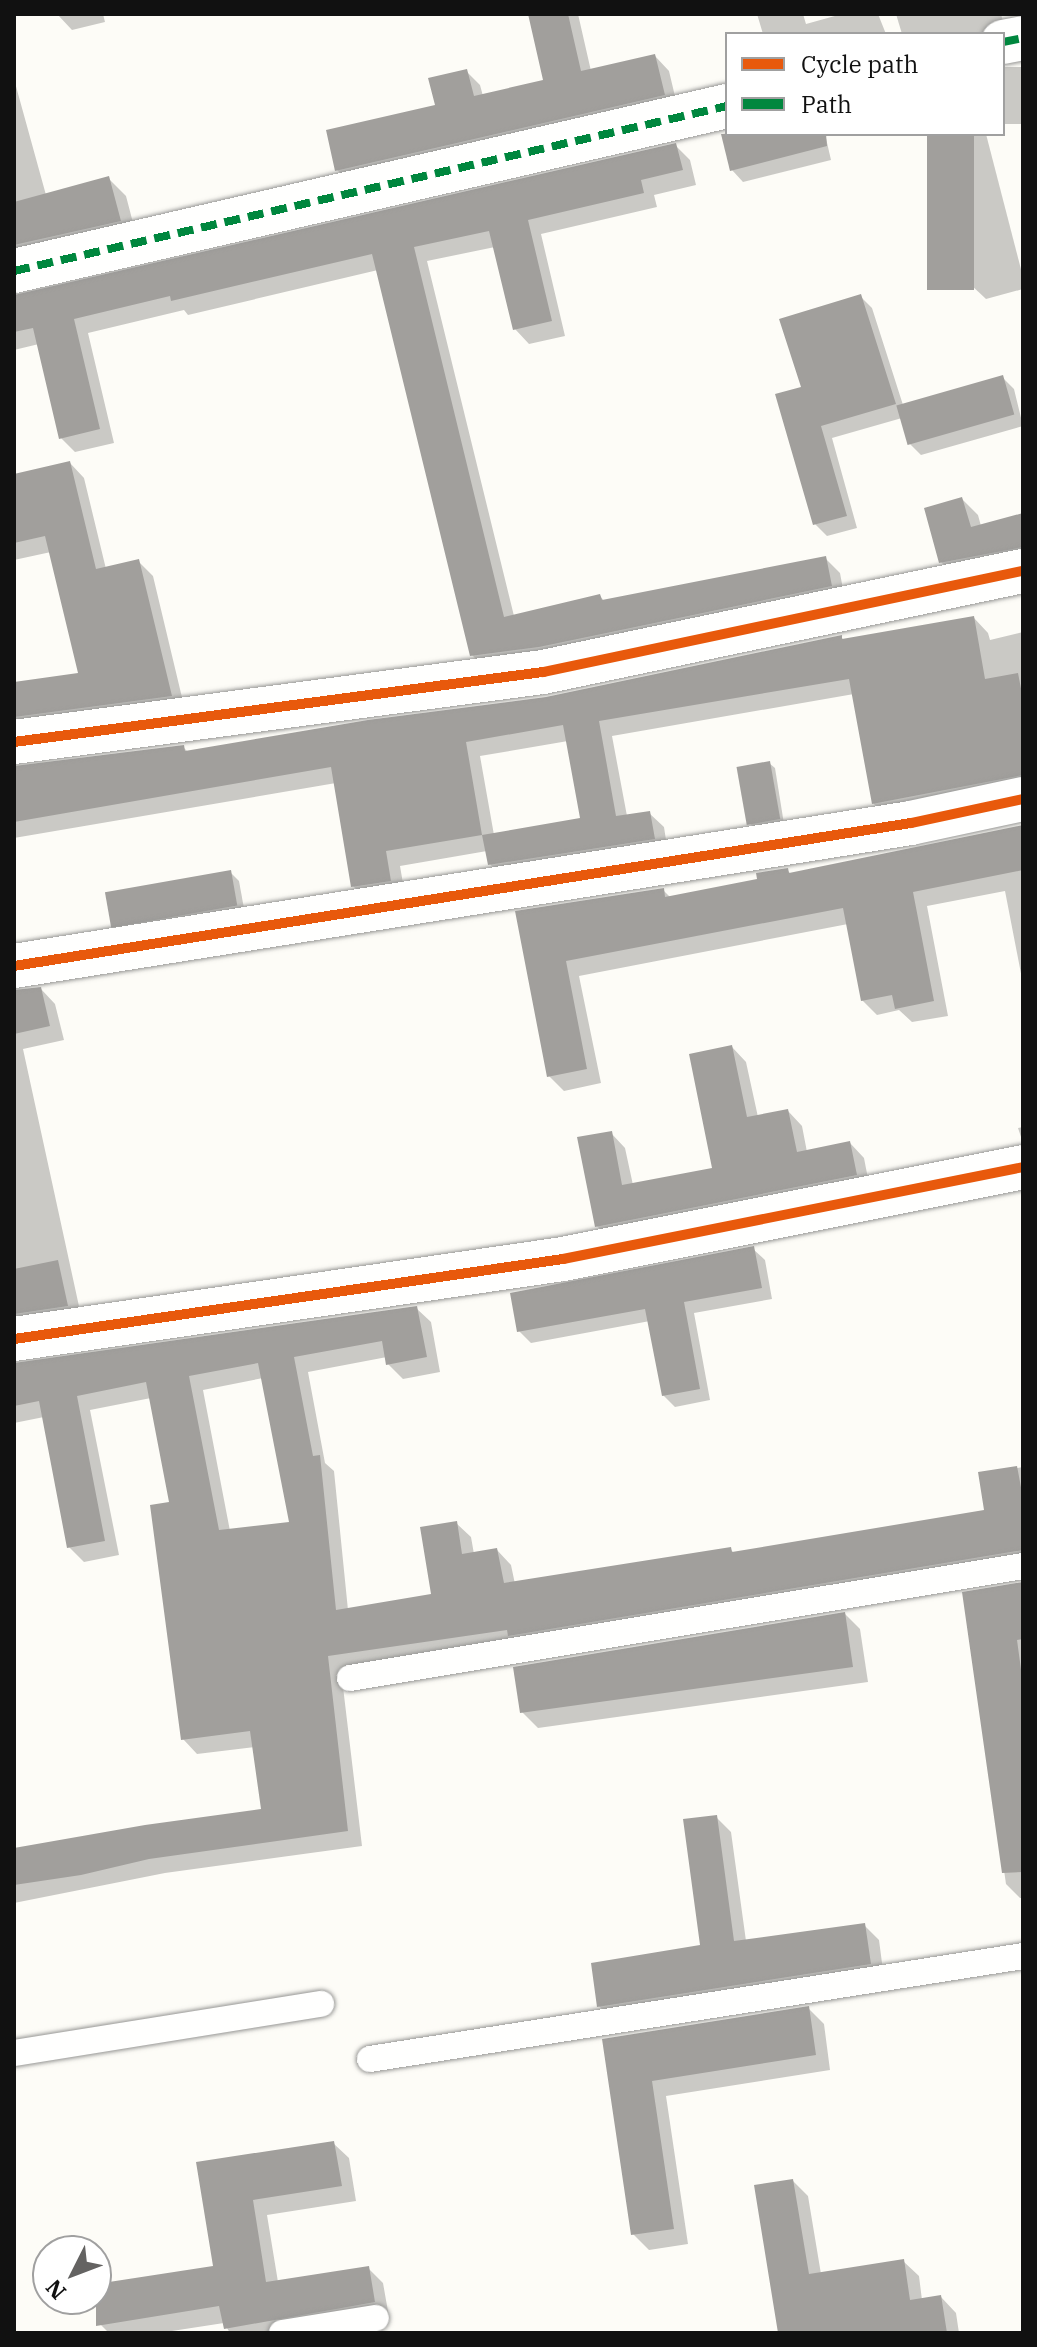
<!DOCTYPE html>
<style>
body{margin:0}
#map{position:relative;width:1037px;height:2347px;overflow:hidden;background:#fdfcf7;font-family:"IBM Plex Serif",serif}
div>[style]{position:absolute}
.shadow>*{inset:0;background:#0003;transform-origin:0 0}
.building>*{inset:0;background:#a19f9c;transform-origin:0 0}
.roads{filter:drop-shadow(0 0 2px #979795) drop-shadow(0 0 2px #979795)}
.service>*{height:26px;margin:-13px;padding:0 13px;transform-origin:13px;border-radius:13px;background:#fffffe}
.minor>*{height:44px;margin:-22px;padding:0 22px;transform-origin:22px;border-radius:22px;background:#fffffe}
.quiet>*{height:8px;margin-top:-4px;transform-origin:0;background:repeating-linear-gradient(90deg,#00873e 0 16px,transparent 0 24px)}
.cycleway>*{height:10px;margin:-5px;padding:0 5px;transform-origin:5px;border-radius:5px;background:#e8590c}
span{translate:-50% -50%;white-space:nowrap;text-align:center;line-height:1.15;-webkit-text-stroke:8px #fff;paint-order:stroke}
.frame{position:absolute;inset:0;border:16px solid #111;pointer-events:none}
.legend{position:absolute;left:725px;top:32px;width:280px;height:104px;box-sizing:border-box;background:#fff;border:2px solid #a0a0a0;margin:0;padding:10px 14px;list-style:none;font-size:24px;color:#111}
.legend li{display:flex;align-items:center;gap:16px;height:40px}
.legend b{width:40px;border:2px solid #a0a0a0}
.north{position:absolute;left:32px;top:2235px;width:80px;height:80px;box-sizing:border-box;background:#fff;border:2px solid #a0a0a0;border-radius:50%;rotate:228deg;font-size:22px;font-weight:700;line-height:32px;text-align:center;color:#111}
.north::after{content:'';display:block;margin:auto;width:28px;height:36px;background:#646362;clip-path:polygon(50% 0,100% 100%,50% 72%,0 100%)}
</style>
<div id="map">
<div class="shadow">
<i style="clip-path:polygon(57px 14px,103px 14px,105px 22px,72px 30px)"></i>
<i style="clip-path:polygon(530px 14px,578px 14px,591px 71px,655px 56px,669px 71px,678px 109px,352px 184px,337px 170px,437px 106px,466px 71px,480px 85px,483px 96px,546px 81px)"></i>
<i style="clip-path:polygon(757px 14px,803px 14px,806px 24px,842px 14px,878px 14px,886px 34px,763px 34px)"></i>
<i style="clip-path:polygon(896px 14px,1001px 14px,1007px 37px,902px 34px)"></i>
<i style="left:1023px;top:67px;width:57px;height:20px;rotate:90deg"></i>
<i style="clip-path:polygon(14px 79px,46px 195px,108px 178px,126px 196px,137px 238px,28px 263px,14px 248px)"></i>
<i style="clip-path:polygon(727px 133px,825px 134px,831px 160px,743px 182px,732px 170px,723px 134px)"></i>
<i style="clip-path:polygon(929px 134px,986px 134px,1023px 277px,1023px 289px,986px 299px,970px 284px)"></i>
<i style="clip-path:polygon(676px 146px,690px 160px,696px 185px,654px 195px,657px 207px,541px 234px,565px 336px,529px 344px,515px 329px,495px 247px,427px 261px,514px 616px,600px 596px,605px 602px,825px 558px,840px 573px,845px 600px,487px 670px,472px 655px,378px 270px,188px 315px,184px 310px,88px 333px,114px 443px,75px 452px,61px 438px,39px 344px,14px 350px,14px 297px)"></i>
<i style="clip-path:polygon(860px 296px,872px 308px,903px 405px,1002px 377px,1014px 389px,1023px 426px,921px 455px,909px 443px,902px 418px,832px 438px,857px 528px,827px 536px,815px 524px,804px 388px)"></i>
<i style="clip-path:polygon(70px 463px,84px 478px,106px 569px,138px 561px,153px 576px,185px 710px,14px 736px,14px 684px,80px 675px,51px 552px,14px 560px,14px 476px)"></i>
<i style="clip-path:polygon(962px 499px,978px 515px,981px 526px,1023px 515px,1023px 564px,957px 578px,941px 562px)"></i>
<i style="clip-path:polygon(evenodd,974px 618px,988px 633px,990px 640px,1023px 632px,1023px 790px,888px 818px,873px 803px,854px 694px,612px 736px,627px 816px,649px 813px,664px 827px,668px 853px,504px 879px,490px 864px,487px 851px,400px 866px,405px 895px,368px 901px,353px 886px,336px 783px,14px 838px,14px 768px,183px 747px,189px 753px,548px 698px,841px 637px,845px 641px,974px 618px,568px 741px,582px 820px,494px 835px,480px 756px,568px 741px)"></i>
<i style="clip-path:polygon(769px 763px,775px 768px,784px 824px,755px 828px,749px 823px)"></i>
<i style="clip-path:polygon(1023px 827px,1023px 984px,1005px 891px,927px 906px,948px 1016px,912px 1022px,899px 1010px,877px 1015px,862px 1000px,848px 924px,579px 976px,601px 1083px,564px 1091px,549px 1076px,517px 913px,663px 890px,671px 898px,760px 881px,787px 870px,792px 875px)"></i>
<i style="clip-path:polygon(230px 872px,239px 881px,245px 914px,122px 933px,113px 924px)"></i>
<i style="clip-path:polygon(41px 989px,55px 1004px,64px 1040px,23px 1049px,82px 1320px,14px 1333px,14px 991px)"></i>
<i style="clip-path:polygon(732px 1047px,746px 1062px,758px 1117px,788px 1111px,802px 1126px,807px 1152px,850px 1143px,864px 1158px,870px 1189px,611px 1241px,597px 1226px,611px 1133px,625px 1148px,633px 1185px,714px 1169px)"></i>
<i style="clip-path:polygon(1023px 1127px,1023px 1143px,1018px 1128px)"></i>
<i style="clip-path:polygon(753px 1249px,765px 1260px,772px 1299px,694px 1313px,710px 1400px,675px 1407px,663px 1395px,650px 1321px,531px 1343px,519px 1331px)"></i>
<i style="clip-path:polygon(evenodd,416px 1308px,431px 1322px,440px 1372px,403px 1379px,388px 1364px,387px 1357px,308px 1372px,325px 1463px,334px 1471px,348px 1610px,434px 1596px,456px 1523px,471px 1537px,474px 1554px,497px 1550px,511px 1565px,515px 1584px,730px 1549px,734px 1553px,987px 1512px,980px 1474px,1023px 1467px,1023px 1566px,341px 1670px,362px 1846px,165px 1873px,14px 1903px,14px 1850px,264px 1811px,255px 1747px,197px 1754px,183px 1739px,172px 1504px,151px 1398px,90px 1410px,119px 1555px,84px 1562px,69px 1547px,44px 1417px,14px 1423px,14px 1365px,416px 1308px,263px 1378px,291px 1524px,230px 1531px,203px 1390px,263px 1378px)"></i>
<i style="clip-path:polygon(1023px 1583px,1023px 1898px,1020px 1898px,1006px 1884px,964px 1594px)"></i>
<i style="clip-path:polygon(845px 1614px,860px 1629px,868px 1682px,538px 1728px,522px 1712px)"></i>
<i style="clip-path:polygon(716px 1817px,731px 1832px,746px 1941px,864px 1925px,879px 1940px,884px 1978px,614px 2021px,599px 2006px,702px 1947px)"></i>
<i style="clip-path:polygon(808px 2008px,824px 2024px,830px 2070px,666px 2096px,688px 2244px,649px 2250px,633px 2234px,604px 2040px)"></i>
<i style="clip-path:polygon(333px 2143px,349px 2158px,356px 2201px,267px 2215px,278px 2282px,368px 2268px,383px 2283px,389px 2317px,301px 2333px,230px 2333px,224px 2323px,159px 2333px,109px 2333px,100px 2324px,96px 2286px,216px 2267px,199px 2164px)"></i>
<i style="clip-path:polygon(793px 2181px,808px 2196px,821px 2274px,903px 2261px,919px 2276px,922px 2300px,941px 2297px,956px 2313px,959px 2333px,780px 2333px)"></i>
</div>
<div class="building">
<i style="clip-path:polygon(528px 14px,568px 14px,581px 71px,655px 54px,665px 95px,335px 171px,326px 130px,435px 105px,428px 78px,467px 69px,474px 96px,543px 80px)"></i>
<i style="clip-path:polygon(721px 134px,826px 134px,827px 146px,730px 171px)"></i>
<i style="left:927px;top:134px;width:47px;height:156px"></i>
<i style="clip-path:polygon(676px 143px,683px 170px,641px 180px,644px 193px,528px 220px,552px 321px,513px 330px,489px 231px,414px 247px,504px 617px,600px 594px,602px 600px,826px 556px,832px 586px,539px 647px,470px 656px,372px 254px,171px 301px,170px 296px,74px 319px,100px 429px,59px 439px,33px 328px,14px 332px,14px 295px)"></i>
<i style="clip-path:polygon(109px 176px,121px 221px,14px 245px,14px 202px)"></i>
<i style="clip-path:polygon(861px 294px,896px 404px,821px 426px,847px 516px,813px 525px,775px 394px,801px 387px,779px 319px)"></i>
<i style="left:1003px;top:375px;width:41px;height:111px;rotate:74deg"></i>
<i style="clip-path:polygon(70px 461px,96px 569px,139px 559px,172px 696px,14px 717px,14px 682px,78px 673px,45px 536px,14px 543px,14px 474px)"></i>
<i style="clip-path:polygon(962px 497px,971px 527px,1023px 513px,1023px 547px,939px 563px,924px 508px)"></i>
<i style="clip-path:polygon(evenodd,974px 616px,985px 679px,1018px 673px,1023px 699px,1023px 775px,872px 804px,849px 679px,599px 721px,616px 816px,650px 811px,655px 839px,488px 865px,482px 835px,386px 851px,391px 881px,351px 887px,331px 767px,14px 822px,14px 766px,184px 745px,185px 751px,368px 720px,546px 697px,842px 635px,842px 639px,974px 616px,563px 725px,580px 818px,482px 835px,466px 742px,563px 725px)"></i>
<i style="left:770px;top:761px;width:59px;height:34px;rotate:80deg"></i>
<i style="clip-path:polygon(1023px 825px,1023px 870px,913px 892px,934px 1001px,895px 1009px,892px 995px,861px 1001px,843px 908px,686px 938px,566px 961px,587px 1069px,547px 1077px,515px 911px,664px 888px,665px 897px,757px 879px,756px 873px,788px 868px,789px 873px)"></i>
<i style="left:231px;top:870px;width:36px;height:128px;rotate:80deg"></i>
<i style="clip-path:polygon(41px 987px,50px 1026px,14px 1034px,14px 990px)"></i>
<i style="clip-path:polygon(732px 1045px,747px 1117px,788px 1109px,797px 1152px,850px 1141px,857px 1175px,595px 1227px,577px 1137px,612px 1131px,622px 1185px,712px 1168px,689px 1054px)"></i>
<i style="clip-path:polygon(754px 1246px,762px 1288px,684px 1302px,700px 1389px,662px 1396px,645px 1309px,517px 1332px,510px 1293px)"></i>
<i style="clip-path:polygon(58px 1260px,68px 1306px,14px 1314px,14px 1269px)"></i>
<i style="clip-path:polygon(evenodd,417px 1306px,427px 1357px,386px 1365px,382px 1341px,294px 1357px,313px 1456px,320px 1455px,336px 1610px,431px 1594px,420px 1527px,457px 1521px,462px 1554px,497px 1548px,504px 1583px,731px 1547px,732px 1552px,984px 1510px,978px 1472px,1017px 1466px,1023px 1498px,1023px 1550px,508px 1636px,507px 1630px,328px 1656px,348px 1831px,149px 1859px,81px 1875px,14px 1885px,14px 1848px,145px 1825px,261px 1809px,250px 1731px,181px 1740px,150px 1505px,169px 1502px,146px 1382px,77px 1396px,105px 1541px,67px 1548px,39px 1401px,14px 1406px,14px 1363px,417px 1306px,258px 1363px,289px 1522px,219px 1530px,189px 1376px,258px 1363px)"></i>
<i style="clip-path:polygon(1023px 1582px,1023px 1639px,1017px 1640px,1023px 1684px,1023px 1872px,1002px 1873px,962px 1592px)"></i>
<i style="clip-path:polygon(845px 1612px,853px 1667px,520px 1713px,513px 1667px)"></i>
<i style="clip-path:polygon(717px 1815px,734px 1941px,865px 1923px,871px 1964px,597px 2007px,591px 1963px,700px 1945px,683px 1819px)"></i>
<i style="clip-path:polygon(809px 2006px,816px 2055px,652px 2081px,674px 2229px,631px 2235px,602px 2039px)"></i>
<i style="clip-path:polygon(334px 2141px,342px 2186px,253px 2200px,266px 2282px,369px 2266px,375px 2302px,224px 2329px,219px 2306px,96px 2326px,96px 2284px,213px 2266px,196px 2162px)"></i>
<i style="clip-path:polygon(793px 2179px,809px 2274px,904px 2259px,910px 2300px,941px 2295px,947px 2333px,778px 2333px,754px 2185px)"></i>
</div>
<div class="roads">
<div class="service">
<i style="left:350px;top:1678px;width:682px;rotate:-9.45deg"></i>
<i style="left:14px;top:2053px;width:311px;rotate:-9.1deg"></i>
<i style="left:370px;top:2059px;width:661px;rotate:-8.96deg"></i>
<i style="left:282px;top:2333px;width:95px;rotate:-9.1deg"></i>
</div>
<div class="minor">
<i style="left:1003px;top:42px;width:20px;rotate:-11deg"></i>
<i style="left:14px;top:271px;width:732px;rotate:-13.03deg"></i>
<i style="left:14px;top:742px;width:534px;rotate:-7.54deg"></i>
<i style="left:543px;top:672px;width:491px;rotate:-11.9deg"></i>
<i style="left:14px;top:966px;width:908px;rotate:-9.06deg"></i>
<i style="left:911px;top:823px;width:115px;rotate:-12.1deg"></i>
<i style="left:14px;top:1339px;width:555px;rotate:-8.29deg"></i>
<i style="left:563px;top:1259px;width:469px;rotate:-11.3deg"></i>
</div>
</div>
<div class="quiet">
<i style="left:1003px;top:42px;width:20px;rotate:-11deg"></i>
<i style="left:14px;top:271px;width:732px;rotate:-13.03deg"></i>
</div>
<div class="cycleway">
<i style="left:14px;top:742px;width:534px;rotate:-7.54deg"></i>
<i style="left:543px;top:672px;width:491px;rotate:-11.9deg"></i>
<i style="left:14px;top:966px;width:908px;rotate:-9.06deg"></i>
<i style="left:911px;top:823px;width:115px;rotate:-12.1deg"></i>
<i style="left:14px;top:1339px;width:555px;rotate:-8.29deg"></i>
<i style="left:563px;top:1259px;width:469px;rotate:-11.3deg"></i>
</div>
<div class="frame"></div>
<ul class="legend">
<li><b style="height:10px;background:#e8590c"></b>Cycle path</li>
<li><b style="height:10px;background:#00873e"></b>Path</li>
</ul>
<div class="north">N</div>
</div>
